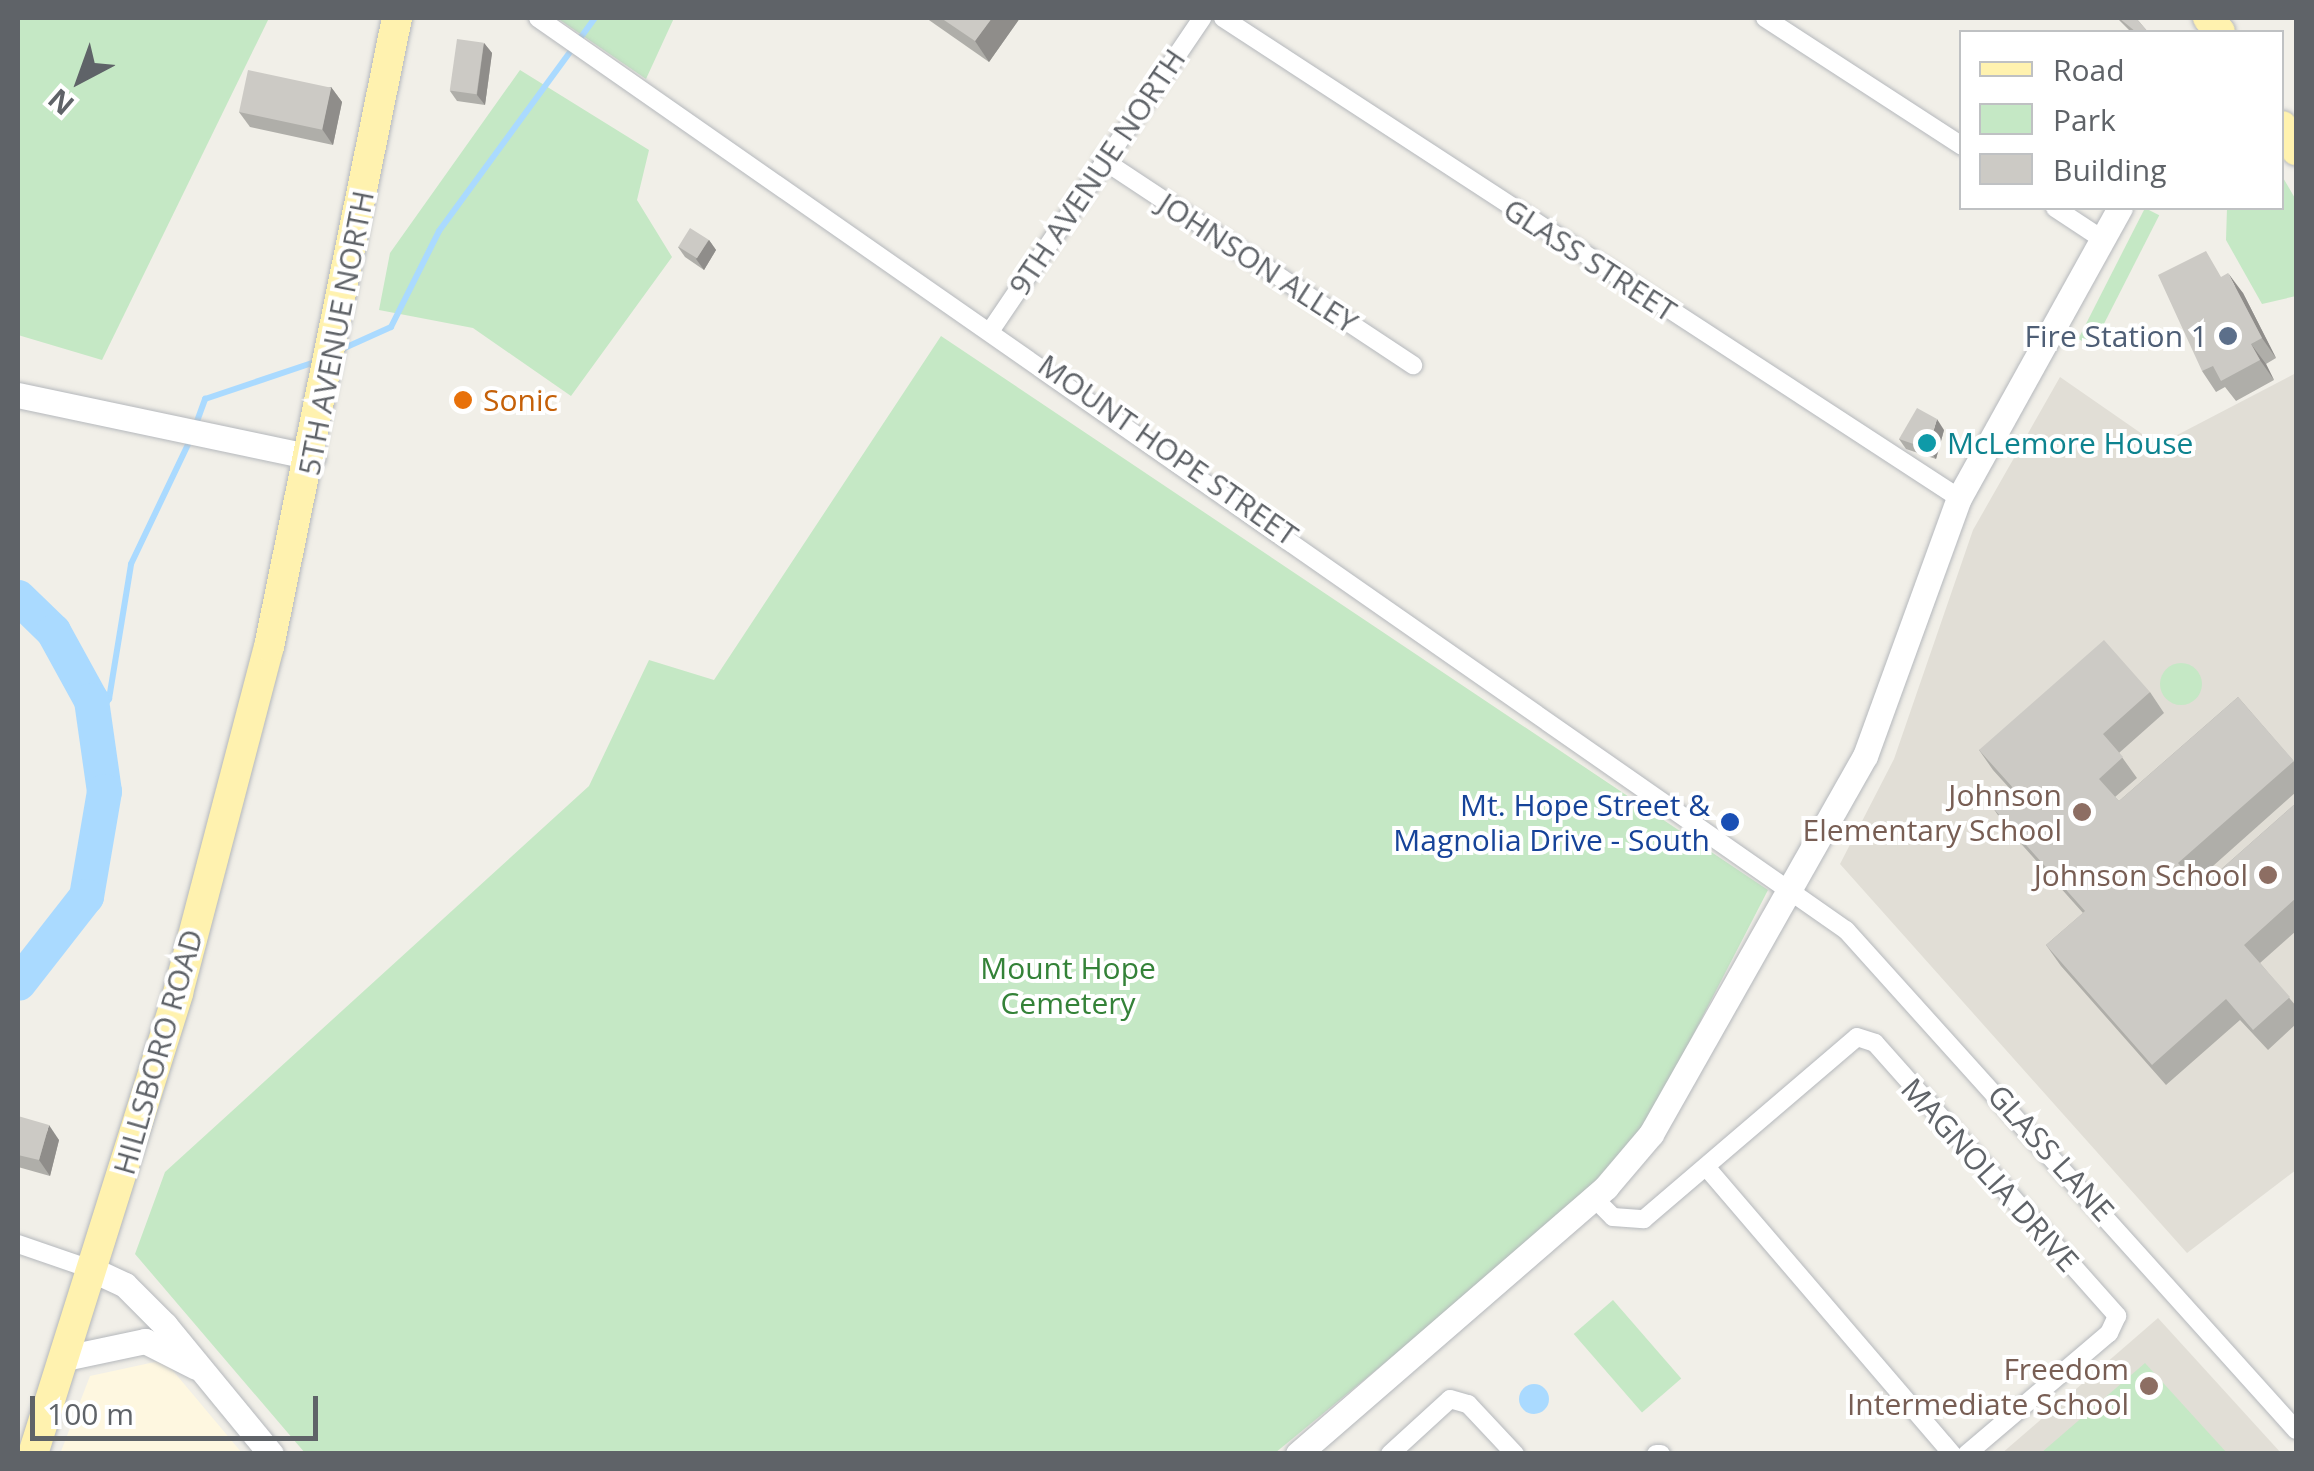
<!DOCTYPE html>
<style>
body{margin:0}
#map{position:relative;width:2314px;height:1471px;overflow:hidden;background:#f1efe8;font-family:"Open Sans",sans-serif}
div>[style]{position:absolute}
.commercial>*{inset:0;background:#fef7e0}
.education>*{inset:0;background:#e1ded6}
.green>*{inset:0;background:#c5e8c5;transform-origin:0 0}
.round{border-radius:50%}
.water>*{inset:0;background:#aadaff}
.stream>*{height:6px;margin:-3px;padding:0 3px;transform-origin:3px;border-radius:3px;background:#aadaff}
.river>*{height:35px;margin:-17.5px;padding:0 17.5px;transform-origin:17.5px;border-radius:17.5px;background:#aadaff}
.roads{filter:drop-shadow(0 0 2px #b5b8bc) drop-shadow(0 0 2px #b5b8bc)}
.street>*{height:18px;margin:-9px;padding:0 9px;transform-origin:9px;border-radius:9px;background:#fff}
.secondary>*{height:25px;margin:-12.5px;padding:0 12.5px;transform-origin:12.5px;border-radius:12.5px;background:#fff}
.primary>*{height:30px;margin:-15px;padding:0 15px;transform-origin:15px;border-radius:15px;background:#fff2af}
.wall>*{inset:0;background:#afaea9}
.shaded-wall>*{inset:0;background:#8f8d8a}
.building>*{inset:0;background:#cccac5;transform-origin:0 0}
.dots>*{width:28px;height:28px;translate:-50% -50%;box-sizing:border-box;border:5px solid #fff;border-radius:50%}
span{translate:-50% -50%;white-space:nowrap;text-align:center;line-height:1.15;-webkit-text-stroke:8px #fff;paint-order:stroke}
.street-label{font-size:30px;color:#5f6368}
.service-label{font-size:30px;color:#4e5e75}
.right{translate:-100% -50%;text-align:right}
.food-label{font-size:30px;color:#c56008}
.left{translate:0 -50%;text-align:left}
.culture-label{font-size:30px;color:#0d838f}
.education-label{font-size:30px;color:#785e54}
.transit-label{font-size:30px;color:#164399}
.park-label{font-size:30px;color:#348238}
.frame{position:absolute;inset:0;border:20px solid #5f6368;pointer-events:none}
.legend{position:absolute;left:1959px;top:30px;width:325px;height:180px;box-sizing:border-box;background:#fff;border:2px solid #bfc1c3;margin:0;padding:12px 18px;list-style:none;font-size:30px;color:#5f6368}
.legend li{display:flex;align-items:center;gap:20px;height:50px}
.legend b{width:50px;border:2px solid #bfc1c3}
.north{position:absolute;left:30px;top:30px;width:100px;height:100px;-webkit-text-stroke:8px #fff;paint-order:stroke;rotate:221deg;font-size:28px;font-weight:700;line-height:40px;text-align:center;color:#5f6368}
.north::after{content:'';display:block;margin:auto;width:35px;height:45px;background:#5f6368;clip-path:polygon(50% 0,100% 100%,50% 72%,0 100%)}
.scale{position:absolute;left:30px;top:1396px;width:288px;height:45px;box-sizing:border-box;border:5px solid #5f6368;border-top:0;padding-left:12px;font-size:30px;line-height:35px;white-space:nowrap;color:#5f6368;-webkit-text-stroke:8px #fff;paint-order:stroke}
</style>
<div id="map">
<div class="commercial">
<i style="clip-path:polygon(164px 1360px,242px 1453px,60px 1454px,90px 1376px)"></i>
</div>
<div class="education">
<i style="clip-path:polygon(2296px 373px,2296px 1170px,2187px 1253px,1840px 864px,1894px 759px,1973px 530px,2060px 377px,2158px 445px)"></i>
<i style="clip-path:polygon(2158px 1318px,2281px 1453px,2001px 1454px)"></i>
</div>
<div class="green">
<i style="clip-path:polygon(18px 18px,269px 18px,102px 360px,18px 335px)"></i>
<i style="clip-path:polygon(557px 18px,674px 18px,646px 79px)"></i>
<i style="clip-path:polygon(520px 70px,649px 150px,637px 200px,672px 257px,571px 396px,473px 328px,379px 310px,390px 253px)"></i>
<i style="clip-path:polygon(2282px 176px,2296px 200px,2296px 296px,2262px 304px,2226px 240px,2227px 208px,2282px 208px)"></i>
<i style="left:2145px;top:208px;width:16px;height:147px;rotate:27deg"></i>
<i style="clip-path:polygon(941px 336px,1768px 890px,1626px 1165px,1275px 1453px,305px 1453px,135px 1254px,165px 1172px,589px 786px,649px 660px,714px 680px)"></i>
<i class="round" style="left:2160px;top:663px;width:42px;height:42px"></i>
<i style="left:1613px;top:1300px;width:104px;height:52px;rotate:49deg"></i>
<i style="clip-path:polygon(2145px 1363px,2227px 1453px,2041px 1453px)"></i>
</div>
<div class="water">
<i class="round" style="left:1519px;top:1384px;width:30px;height:30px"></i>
</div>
<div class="stream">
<i style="left:340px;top:350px;width:56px;rotate:-24.3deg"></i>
<i style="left:391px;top:327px;width:107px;rotate:-63.4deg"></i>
<i style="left:439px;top:231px;width:264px;rotate:-53.8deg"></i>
<i style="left:196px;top:424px;width:27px;rotate:-70deg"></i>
<i style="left:205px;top:399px;width:116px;rotate:-18.6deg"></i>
<i style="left:94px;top:721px;width:27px;rotate:-56deg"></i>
<i style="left:109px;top:699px;width:137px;rotate:-80.7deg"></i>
<i style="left:131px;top:564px;width:142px;rotate:-64.5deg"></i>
</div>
<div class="river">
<i style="left:18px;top:597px;width:49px;rotate:44.2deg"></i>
<i style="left:53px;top:631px;width:79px;rotate:61.2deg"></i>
<i style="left:91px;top:700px;width:92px;rotate:81.9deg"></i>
<i style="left:104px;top:791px;width:107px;rotate:99.7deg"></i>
<i style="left:86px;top:896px;width:110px;rotate:128deg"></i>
</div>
<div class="roads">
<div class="street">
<i style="left:538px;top:18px;width:1595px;rotate:34.89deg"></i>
<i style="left:1846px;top:930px;width:673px;rotate:48.01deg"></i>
<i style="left:1223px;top:18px;width:879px;rotate:33.11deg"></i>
<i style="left:1765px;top:18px;width:235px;rotate:33deg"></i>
<i style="left:1103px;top:160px;width:372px;rotate:33.5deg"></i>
<i style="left:2055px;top:208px;width:56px;rotate:33.4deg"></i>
<i style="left:993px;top:327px;width:373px;rotate:-55.9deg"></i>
<i style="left:1707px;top:1168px;width:377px;rotate:49.4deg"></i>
<i style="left:1594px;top:1198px;width:27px;rotate:45deg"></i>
<i style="left:1613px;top:1217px;width:31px;rotate:4deg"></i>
<i style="left:1644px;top:1219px;width:280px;rotate:-40.5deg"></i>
<i style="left:1857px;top:1037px;width:19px;rotate:18deg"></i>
<i style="left:1875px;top:1043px;width:365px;rotate:48.4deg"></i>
<i style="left:2117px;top:1316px;width:19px;rotate:115deg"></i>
<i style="left:2109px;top:1333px;width:187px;rotate:139.6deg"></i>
<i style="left:18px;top:1244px;width:79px;rotate:19.1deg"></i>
<i style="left:1390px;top:1454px;width:81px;rotate:-42.5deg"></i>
<i style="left:1450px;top:1399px;width:19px;rotate:16deg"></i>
<i style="left:1468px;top:1404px;width:69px;rotate:46.8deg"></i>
<i style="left:1656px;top:1454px;width:5px"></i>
</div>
<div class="secondary">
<i style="left:18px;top:395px;width:301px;rotate:11.9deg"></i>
<i style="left:93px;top:1270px;width:35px;rotate:25deg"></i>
<i style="left:125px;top:1285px;width:57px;rotate:45deg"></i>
<i style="left:165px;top:1325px;width:167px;rotate:50.6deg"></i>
<i style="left:65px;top:1358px;width:82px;rotate:-12deg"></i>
<i style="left:145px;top:1341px;width:57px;rotate:27deg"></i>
<i style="left:1298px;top:1454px;width:408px;rotate:-40.9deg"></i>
<i style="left:1606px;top:1187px;width:70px;rotate:-49.7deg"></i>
<i style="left:1651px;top:1134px;width:434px;rotate:-60.5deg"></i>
<i style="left:1865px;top:756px;width:275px;rotate:-70deg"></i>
<i style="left:1959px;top:498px;width:332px;rotate:-61deg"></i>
</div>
<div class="primary">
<i style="left:2208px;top:18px;width:18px;rotate:49deg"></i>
<i style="left:2282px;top:126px;width:28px;rotate:60deg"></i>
<i style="left:33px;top:1454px;width:483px;rotate:-72.5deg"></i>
<i style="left:178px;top:993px;width:358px;rotate:-75.3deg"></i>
<i style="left:269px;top:647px;width:642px;rotate:-78.5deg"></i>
</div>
</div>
<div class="wall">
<i style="clip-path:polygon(926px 18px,1020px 18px,989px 62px)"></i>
<i style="clip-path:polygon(2117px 18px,2136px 18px,2148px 32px,2131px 32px)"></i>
<i style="clip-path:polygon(484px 43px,492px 53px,485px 105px,457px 101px,450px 91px)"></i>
<i style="clip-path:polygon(331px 87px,342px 102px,333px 145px,250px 127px,239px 112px)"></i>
<i style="clip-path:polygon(709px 240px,716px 250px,704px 270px,685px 257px,678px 247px)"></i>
<i style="clip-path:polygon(2223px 276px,2243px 293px,2276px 358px,2266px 364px,2274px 380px,2236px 401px,2225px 387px,2216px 392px,2202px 371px)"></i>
<i style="clip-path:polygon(1944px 430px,1936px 459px,1906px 449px,1899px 439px)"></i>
<i style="clip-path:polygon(2150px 692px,2164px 713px,2119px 753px,2137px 778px,2115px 797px,2119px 801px,2238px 697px,2296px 764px,2296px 792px,2195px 882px,2200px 888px,2296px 803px,2296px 931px,2260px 963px,2296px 1006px,2296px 1024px,2268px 1050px,2240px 1020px,2166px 1085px,2061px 966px,2046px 945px,2083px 913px,2007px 828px,1993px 808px,2012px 791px,1993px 770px,1979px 750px)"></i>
<i style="clip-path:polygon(18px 1116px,59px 1140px,50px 1176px,18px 1167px)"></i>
</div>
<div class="shaded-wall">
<i style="clip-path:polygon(992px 18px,1020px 18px,989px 62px,975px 41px)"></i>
<i style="clip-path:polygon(484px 43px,492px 53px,485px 105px,477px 95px)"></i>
<i style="clip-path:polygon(331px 87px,342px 102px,333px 145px,322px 129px)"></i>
<i style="clip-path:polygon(709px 240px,716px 250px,704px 270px,696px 259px)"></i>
<i style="clip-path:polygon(2228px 273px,2243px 293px,2276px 358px,2262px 338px)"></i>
<i style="clip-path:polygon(2251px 344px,2266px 364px,2274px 380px,2260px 360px)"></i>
<i style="clip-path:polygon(1937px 419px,1944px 430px,1936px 459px,1928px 449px)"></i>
<i style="clip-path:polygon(49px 1125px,59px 1140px,50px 1176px,39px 1160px)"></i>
</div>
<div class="building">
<i style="clip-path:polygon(941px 18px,992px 18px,975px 41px)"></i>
<i style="clip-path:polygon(2119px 18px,2136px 18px,2148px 32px,2136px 32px)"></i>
<i style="left:457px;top:39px;width:27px;height:52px;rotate:8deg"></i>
<i style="left:248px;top:70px;width:85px;height:43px;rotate:12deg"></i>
<i style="left:690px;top:228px;width:22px;height:22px;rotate:32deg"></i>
<i style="clip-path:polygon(2206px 251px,2221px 277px,2228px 273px,2262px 338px,2251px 344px,2260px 360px,2221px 381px,2213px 366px,2202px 371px,2158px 275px)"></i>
<i style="clip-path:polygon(1917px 408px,1937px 419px,1928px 449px,1899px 439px)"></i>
<i style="clip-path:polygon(2104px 640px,2150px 692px,2103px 734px,2123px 757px,2099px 779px,2119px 801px,2238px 697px,2294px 761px,2178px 863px,2200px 888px,2296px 803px,2296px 898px,2244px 945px,2290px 997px,2253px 1030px,2226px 999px,2152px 1065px,2046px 945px,2085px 911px,1993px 808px,2014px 789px,1979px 750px)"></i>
<i style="clip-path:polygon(18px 1116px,49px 1125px,39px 1160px,18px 1155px)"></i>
</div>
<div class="dots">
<i style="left:2228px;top:336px;background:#5c6f8a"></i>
<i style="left:463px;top:400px;background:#e8710a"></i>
<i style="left:1927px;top:443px;background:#0f9aa8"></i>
<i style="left:2082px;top:812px;background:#8d6e63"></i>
<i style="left:1730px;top:822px;background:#1a4fb4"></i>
<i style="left:2268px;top:875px;background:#8d6e63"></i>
<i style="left:2149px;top:1386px;background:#8d6e63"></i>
</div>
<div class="street-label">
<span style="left:1097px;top:172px;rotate:-56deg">9TH AVENUE NORTH</span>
<span style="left:1590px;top:260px;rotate:33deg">GLASS STREET</span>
<span style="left:1258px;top:263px;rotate:33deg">JOHNSON ALLEY</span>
<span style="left:336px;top:333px;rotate:-79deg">5TH AVENUE NORTH</span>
<span style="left:1168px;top:450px;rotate:35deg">MOUNT HOPE STREET</span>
<span style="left:158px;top:1052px;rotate:-74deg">HILLSBORO ROAD</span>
<span style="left:2051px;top:1153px;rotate:48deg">GLASS LANE</span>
<span style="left:1990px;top:1175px;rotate:48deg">MAGNOLIA DRIVE</span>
</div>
<div class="service-label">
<span class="right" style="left:2208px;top:336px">Fire Station 1</span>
</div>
<div class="food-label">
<span class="left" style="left:483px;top:400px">Sonic</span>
</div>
<div class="culture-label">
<span class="left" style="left:1947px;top:443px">McLemore House</span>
</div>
<div class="education-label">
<span class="right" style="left:2062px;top:812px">Johnson<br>Elementary School</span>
<span class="right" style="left:2248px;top:875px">Johnson School</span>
<span class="right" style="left:2129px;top:1386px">Freedom<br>Intermediate School</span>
</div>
<div class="transit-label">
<span class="right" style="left:1710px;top:822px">Mt. Hope Street &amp;<br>Magnolia Drive - South</span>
</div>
<div class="park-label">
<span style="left:1068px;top:985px">Mount Hope<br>Cemetery</span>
</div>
<div class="frame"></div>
<ul class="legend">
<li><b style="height:12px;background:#fff2af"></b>Road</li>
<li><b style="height:28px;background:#c5e8c5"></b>Park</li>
<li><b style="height:28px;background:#cccac5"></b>Building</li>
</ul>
<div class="north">N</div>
<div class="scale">100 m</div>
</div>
